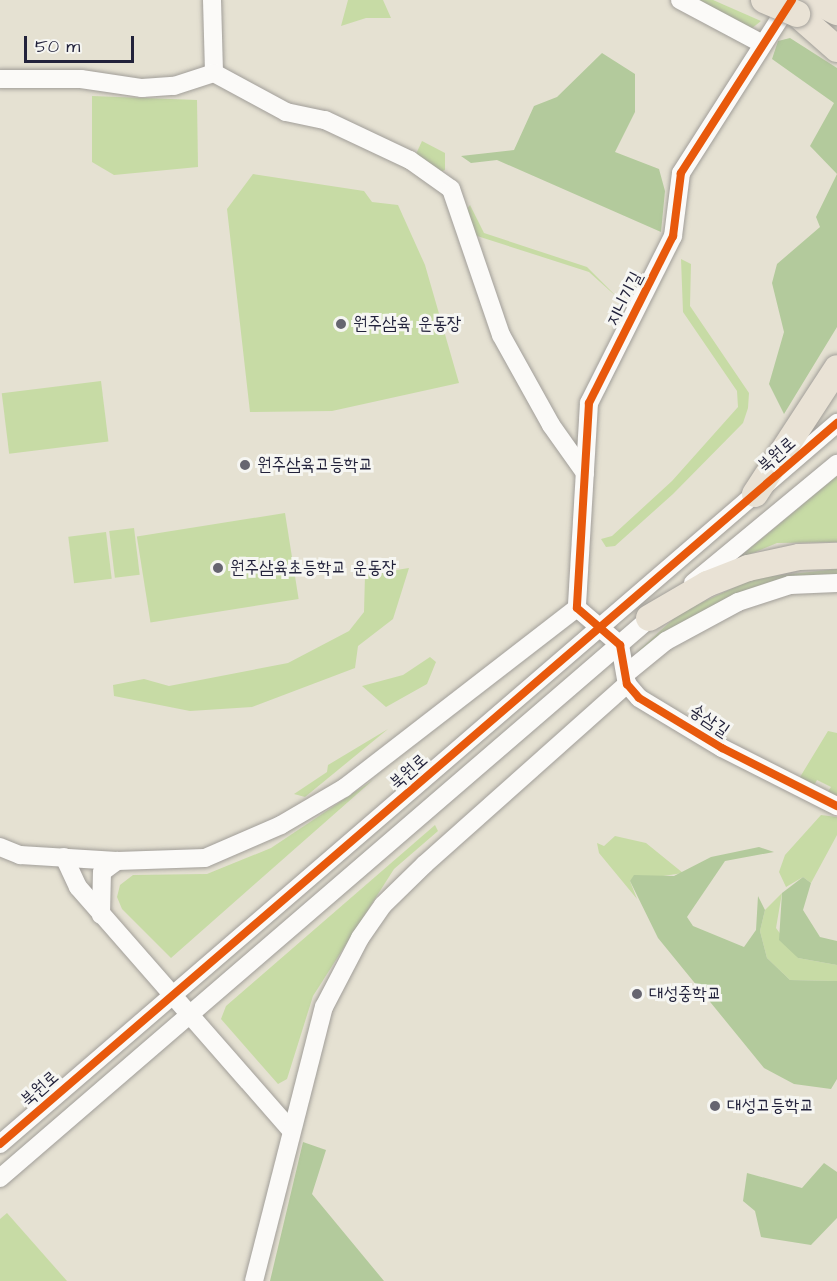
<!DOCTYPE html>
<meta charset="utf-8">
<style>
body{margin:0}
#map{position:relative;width:837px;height:1281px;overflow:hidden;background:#e5e1d2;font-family:"Architects Daughter","Poor Story",sans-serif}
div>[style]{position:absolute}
.green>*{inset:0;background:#c7dba5;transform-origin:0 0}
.forest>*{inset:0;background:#b3ca9c}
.roads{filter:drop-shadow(0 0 2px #a19e99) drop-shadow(0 0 2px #a19e99)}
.minor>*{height:18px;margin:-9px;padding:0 9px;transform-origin:9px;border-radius:9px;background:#fbfaf8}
.highway>*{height:26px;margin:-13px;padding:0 13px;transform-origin:13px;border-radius:13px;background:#e9e2d5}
.bridges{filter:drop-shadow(0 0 2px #a19e99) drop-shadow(0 0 2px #a19e99)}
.highway-bridge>*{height:26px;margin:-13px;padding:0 13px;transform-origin:13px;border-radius:13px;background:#e9e2d5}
.cycleway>*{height:8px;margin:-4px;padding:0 4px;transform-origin:4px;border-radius:4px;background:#e8590c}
.dots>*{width:16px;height:16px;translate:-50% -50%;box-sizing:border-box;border:3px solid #f6f6f2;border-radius:50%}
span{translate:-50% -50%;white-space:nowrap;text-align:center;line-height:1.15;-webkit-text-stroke:6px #f6f6f2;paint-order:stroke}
.street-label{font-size:18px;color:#22223b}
.poi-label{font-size:18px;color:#22223b}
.left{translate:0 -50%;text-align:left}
.scale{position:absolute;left:24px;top:36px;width:110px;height:27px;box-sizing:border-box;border:3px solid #22223b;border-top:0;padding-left:8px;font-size:18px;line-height:21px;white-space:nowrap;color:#22223b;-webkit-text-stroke:4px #f6f6f2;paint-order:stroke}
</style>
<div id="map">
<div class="green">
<i style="clip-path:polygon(348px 0,383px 0,391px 18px,366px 18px,341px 26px)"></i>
<i style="clip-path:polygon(691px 0,713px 0,761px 21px,751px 29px)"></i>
<i style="clip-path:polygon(92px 96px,197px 100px,198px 167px,114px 175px,92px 162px)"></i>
<i style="clip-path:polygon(422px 141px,445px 153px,445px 170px,440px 172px,416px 154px)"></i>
<i style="clip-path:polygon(253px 174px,364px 191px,372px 202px,398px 205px,425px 265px,459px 383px,332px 411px,250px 412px,227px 209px)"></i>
<i style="clip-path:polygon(470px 205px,484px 233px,587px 267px,619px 299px,589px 272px,474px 235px,466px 210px)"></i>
<i style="clip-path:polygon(681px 259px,691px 264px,690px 306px,749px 393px,748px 408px,743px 423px,673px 494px,615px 546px,606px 547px,601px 539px,612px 536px,672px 481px,738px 407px,737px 391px,683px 312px)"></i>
<i style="left:101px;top:381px;width:61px;height:100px;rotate:83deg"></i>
<i style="clip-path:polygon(837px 476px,837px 542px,777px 543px,736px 560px)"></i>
<i style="left:285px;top:513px;width:87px;height:150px;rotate:81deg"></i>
<i style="left:134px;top:528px;width:47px;height:25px;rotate:83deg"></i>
<i style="left:106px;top:532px;width:47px;height:38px;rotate:83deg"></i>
<i style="clip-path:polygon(409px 568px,393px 619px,358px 646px,355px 668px,252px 707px,190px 711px,114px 696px,113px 685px,144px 679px,169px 686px,288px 663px,349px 631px,364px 612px,365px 575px)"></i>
<i style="clip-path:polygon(837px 569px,837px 577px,781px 580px,726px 598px,636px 653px,681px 612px,755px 578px)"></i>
<i style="clip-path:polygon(430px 657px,436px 662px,427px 684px,386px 707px,362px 686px,403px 675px)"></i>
<i style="clip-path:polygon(388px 729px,305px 797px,294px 794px,327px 772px,328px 765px)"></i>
<i style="clip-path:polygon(828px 731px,837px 733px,837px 796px,825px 796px,831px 787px,817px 780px,812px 789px,797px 782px)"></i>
<i style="clip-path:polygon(373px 780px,171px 958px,122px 909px,117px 897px,120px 885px,133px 875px,207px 874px,271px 848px)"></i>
<i style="clip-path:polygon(821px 815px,837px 817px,837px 835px,811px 883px,803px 877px,786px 887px,779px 872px,785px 855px)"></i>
<i style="clip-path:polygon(435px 825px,438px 831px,394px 869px,313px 996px,287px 1079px,278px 1084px,221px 1019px,226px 1006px)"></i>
<i style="clip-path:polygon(615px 836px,646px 843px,683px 873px,630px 881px,637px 899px,599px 853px,597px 843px,604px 846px)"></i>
<i style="clip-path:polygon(782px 893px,776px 928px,798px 958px,837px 965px,837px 981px,790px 980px,767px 958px,760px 931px,765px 910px)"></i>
<i style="clip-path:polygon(7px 1213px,67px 1281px,0 1281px,0 1219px)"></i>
</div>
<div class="forest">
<i style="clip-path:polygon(790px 38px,837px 68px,837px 327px,784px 414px,769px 384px,784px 332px,772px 283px,777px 264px,820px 227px,816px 217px,837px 174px,810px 146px,834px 103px,772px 59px,778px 41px)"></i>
<i style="clip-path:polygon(602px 53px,635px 74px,635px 112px,615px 152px,659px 169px,665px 191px,661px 232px,497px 160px,471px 163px,461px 156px,514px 150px,534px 106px,557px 97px)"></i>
<i style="clip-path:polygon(759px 847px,774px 852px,725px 861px,687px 917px,693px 926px,744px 947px,756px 930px,758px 896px,765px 910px,760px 931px,767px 958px,790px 980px,837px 981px,837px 1079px,831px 1089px,794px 1084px,764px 1068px,658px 938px,630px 881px,634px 875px,674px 876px,711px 857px)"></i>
<i style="clip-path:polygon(803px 877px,811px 883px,803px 910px,820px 937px,837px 941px,837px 965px,798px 958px,779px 940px,782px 893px)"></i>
<i style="clip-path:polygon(303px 1142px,326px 1150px,312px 1194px,384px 1281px,270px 1281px)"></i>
<i style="clip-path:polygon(824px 1163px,837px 1172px,837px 1218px,811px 1245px,761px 1237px,755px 1211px,743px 1201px,747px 1173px,802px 1188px)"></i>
</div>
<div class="roads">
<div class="minor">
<i style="left:212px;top:0;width:73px;rotate:88.4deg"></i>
<i style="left:680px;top:0;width:92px;rotate:28deg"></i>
<i style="left:791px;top:1px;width:204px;rotate:122.6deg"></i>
<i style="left:681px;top:173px;width:64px;rotate:97.2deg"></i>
<i style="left:673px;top:236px;width:187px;rotate:116.7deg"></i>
<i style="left:589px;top:403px;width:205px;rotate:93.4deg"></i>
<i style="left:577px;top:608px;width:57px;rotate:40.7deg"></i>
<i style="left:620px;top:645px;width:40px;rotate:80deg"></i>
<i style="left:627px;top:684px;width:18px;rotate:49deg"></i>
<i style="left:639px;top:698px;width:97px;rotate:31.1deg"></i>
<i style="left:722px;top:748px;width:129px;rotate:26.8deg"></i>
<i style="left:0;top:79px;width:81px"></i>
<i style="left:81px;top:79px;width:62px;rotate:8.4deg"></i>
<i style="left:142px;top:88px;width:32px;rotate:-4deg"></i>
<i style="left:174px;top:86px;width:42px;rotate:-18deg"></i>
<i style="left:214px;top:73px;width:82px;rotate:28.4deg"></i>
<i style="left:286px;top:112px;width:40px;rotate:12deg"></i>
<i style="left:325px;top:120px;width:94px;rotate:25.2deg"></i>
<i style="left:410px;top:160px;width:50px;rotate:35.3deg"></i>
<i style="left:451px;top:189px;width:154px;rotate:71.1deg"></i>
<i style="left:501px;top:335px;width:103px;rotate:60.9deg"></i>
<i style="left:551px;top:425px;width:59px;rotate:54.7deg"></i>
<i style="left:693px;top:583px;width:187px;rotate:-39.6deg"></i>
<i style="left:628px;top:672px;width:49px;rotate:-39.2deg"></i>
<i style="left:666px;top:641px;width:82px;rotate:-28.4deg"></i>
<i style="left:738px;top:602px;width:55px;rotate:-18.1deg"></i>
<i style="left:790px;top:585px;width:47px;rotate:-2.4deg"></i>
<i style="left:0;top:847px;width:22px;rotate:22deg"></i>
<i style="left:20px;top:855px;width:97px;rotate:3.5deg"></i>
<i style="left:117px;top:861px;width:88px;rotate:-2deg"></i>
<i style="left:205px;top:858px;width:83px;rotate:-23.5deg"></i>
<i style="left:281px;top:825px;width:73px;rotate:-30.4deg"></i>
<i style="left:344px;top:788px;width:294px;rotate:-37.7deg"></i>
<i style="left:64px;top:857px;width:33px;rotate:65deg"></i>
<i style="left:78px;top:887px;width:322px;rotate:48.8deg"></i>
<i style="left:101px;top:915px;width:43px;rotate:-88.7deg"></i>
<i style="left:102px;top:872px;width:19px;rotate:-36deg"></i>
<i style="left:0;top:1144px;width:1105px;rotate:-40.74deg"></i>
<i style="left:0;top:1178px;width:867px;rotate:-40.74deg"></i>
<i style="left:254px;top:1281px;width:283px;rotate:-75.7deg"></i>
<i style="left:324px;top:1007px;width:78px;rotate:-62.4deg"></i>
<i style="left:360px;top:938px;width:40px;rotate:-55.1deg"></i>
<i style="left:383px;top:905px;width:59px;rotate:-44.3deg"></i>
<i style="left:425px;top:864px;width:271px;rotate:-41.7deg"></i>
</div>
<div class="highway">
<i style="left:813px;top:0;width:27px;rotate:27deg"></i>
<i style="left:797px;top:14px;width:53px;rotate:41.2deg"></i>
<i style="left:755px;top:494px;width:150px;rotate:-56.9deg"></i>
<i style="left:649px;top:618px;width:67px;rotate:-30.4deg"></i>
<i style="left:707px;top:584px;width:44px;rotate:-21.3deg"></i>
<i style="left:748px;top:568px;width:52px;rotate:-12.2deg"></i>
<i style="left:799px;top:557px;width:38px;rotate:-2deg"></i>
</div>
</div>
<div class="bridges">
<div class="highway-bridge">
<i style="left:764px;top:0;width:36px;rotate:23deg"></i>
</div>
</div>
<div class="cycleway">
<i style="left:792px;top:0;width:206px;rotate:122.7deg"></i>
<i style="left:681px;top:173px;width:64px;rotate:97.2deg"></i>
<i style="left:673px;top:236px;width:187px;rotate:116.7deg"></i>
<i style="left:589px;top:403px;width:205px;rotate:93.4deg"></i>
<i style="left:577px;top:608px;width:57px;rotate:40.7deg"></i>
<i style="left:620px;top:645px;width:40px;rotate:80deg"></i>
<i style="left:627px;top:684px;width:18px;rotate:49deg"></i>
<i style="left:639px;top:698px;width:97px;rotate:31.1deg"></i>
<i style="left:722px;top:748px;width:129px;rotate:26.8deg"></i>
<i style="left:0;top:1144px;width:1105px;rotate:-40.74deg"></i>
</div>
<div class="dots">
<i style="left:341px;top:324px;background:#666570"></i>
<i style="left:245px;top:465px;background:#666570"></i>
<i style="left:218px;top:568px;background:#666570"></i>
<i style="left:637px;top:994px;background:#666570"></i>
<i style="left:715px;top:1106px;background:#666570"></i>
</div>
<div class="street-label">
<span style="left:625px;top:299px;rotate:-63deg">지니기길</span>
<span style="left:777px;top:455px;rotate:-41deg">북원로</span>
<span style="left:709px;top:721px;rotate:34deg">송삼길</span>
<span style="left:409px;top:772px;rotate:-41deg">북원로</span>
<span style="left:40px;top:1089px;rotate:-41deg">북원로</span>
</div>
<div class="poi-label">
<span class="left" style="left:353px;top:324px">원주삼육 운동장</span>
<span class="left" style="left:257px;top:465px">원주삼육고등학교</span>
<span class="left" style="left:230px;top:568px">원주삼육초등학교 운동장</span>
<span class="left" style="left:649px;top:994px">대성중학교</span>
<span class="left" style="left:727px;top:1106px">대성고등학교</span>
</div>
<div class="scale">50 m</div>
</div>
